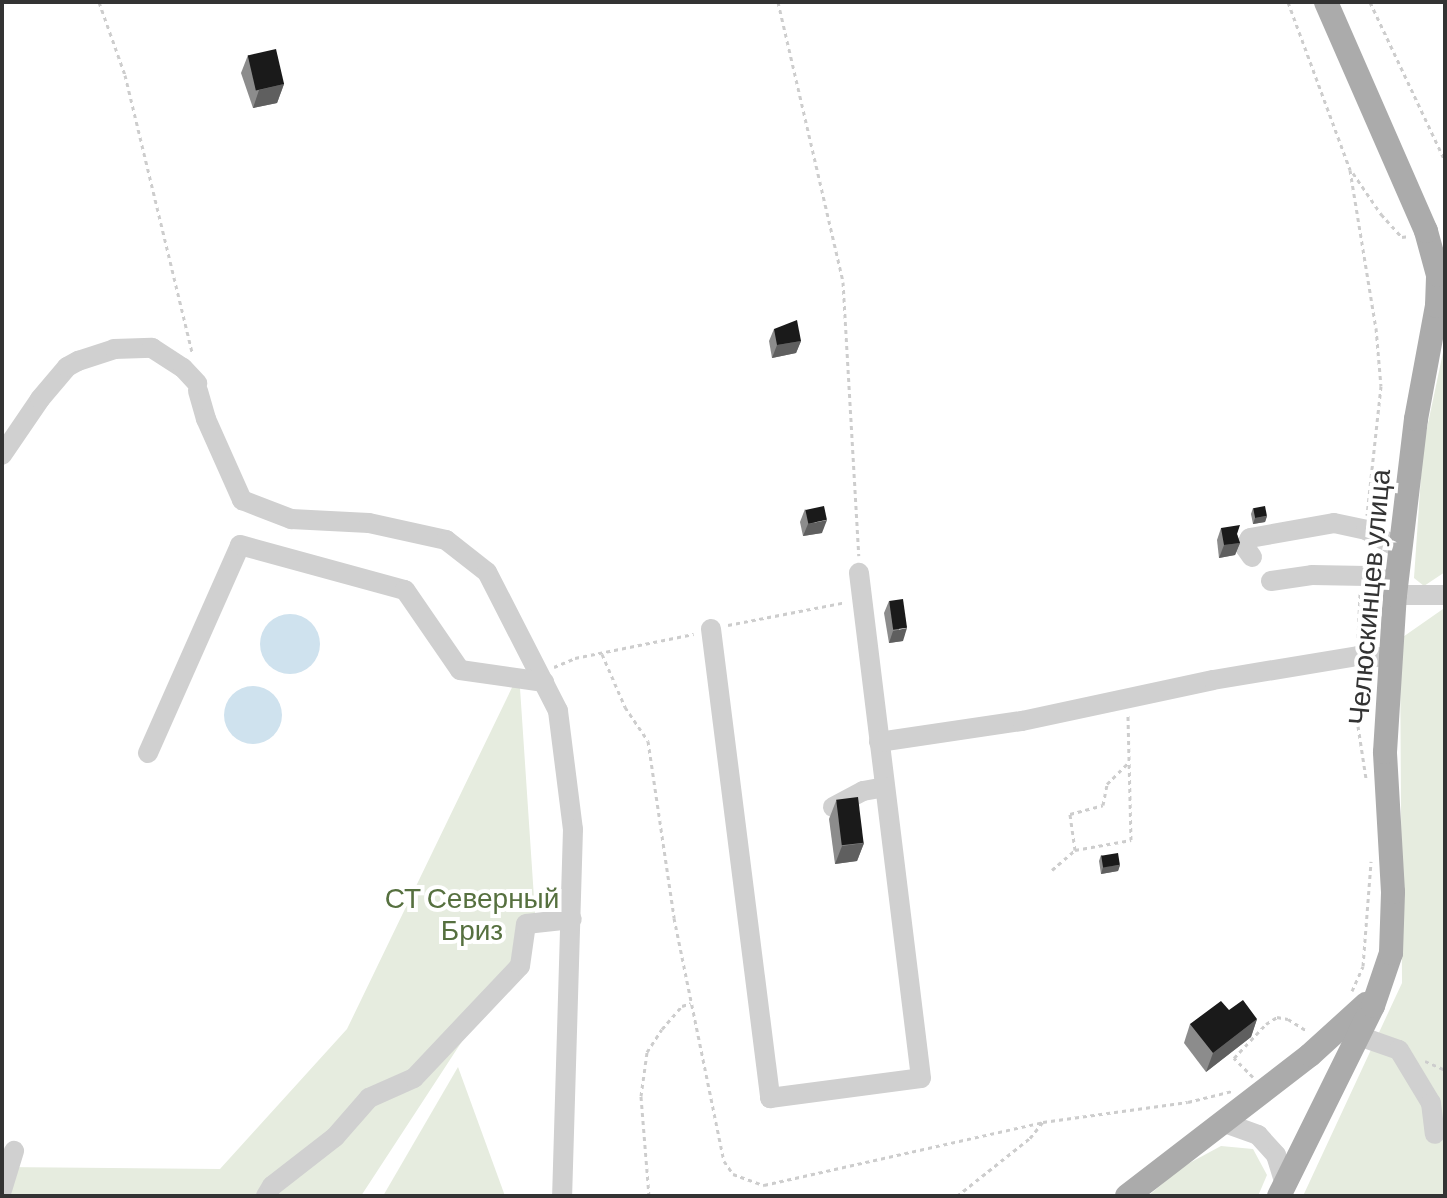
<!DOCTYPE html>
<meta charset="utf-8">
<style>
body{margin:0}
#map{position:relative;width:1447px;height:1198px;overflow:hidden;background:#fff;font-family:Barlow,sans-serif}
div>[style]{position:absolute}
.green>*{inset:0;background:#e6ecdf}
.water>*{inset:0;background:#cfe2ee}
.round{border-radius:50%}
.path>*{height:3px;margin-top:-1.5px;transform-origin:0;background:repeating-linear-gradient(90deg,#cdcdcd 0 4px,transparent 0 8px)}
.minor>*{height:20px;margin:-10px;padding:0 10px;transform-origin:10px;border-radius:10px;background:#d0d0d0}
.major>*{height:24px;margin:-12px;padding:0 12px;transform-origin:12px;border-radius:12px;background:#ababab}
.wall>*{inset:0;background:#8c8c8c}
.shaded-wall>*{inset:0;background:#5f5f5f}
.building>*{inset:0;background:#1a1a1a;transform-origin:0 0}
span{translate:-50% -50%;white-space:nowrap;text-align:center;line-height:1.15;-webkit-text-stroke:8px #fff;paint-order:stroke}
.street-label{font-size:28px;color:#333}
.park-label{font-size:28px;color:#56703f}
.frame{position:absolute;inset:0;border:4px solid #333;pointer-events:none}
</style>
<div id="map">
<div class="green">
<i style="clip-path:polygon(1445px 343px,1445px 572px,1424px 586px,1414px 578px,1423px 447px)"></i>
<i style="clip-path:polygon(1443px 609px,1445px 1196px,1303px 1196px,1402px 983px,1400px 639px)"></i>
<i style="clip-path:polygon(519px 673px,536px 928px,361px 1196px,2px 1196px,2px 1167px,220px 1169px,347px 1029px)"></i>
<i style="clip-path:polygon(458px 1067px,505px 1196px,383px 1196px)"></i>
<i style="clip-path:polygon(1221px 1146px,1253px 1149px,1267px 1175px,1258px 1196px,1148px 1196px,1182px 1167px)"></i>
</div>
<div class="water">
<i class="round" style="left:260px;top:614px;width:60px;height:60px"></i>
<i class="round" style="left:224px;top:686px;width:58px;height:58px"></i>
</div>
<div class="path">
<i style="left:99px;top:2px;width:77px;rotate:70.4deg"></i>
<i style="left:125px;top:75px;width:285px;rotate:76.4deg"></i>
<i style="left:778px;top:2px;width:287px;rotate:76.9deg"></i>
<i style="left:843px;top:282px;width:274px;rotate:86.7deg"></i>
<i style="left:1288px;top:2px;width:179px;rotate:69.7deg"></i>
<i style="left:1350px;top:170px;width:160px;rotate:80.7deg"></i>
<i style="left:1376px;top:328px;width:58px;rotate:85.1deg"></i>
<i style="left:1381px;top:386px;width:130px;rotate:96.2deg"></i>
<i style="left:1370px;top:2px;width:176px;rotate:64.7deg"></i>
<i style="left:1353px;top:173px;width:50px;rotate:55.7deg"></i>
<i style="left:1381px;top:214px;width:31px;rotate:48deg"></i>
<i style="left:1402px;top:237px;width:7px;rotate:-8deg"></i>
<i style="left:728px;top:625px;width:120px;rotate:-11deg"></i>
<i style="left:1358px;top:638px;width:44px;rotate:-87.4deg"></i>
<i style="left:602px;top:654px;width:58px;rotate:66.5deg"></i>
<i style="left:625px;top:707px;width:41px;rotate:55.9deg"></i>
<i style="left:648px;top:741px;width:179px;rotate:81.6deg"></i>
<i style="left:674px;top:918px;width:248px;rotate:78.4deg"></i>
<i style="left:724px;top:1161px;width:16px;rotate:55deg"></i>
<i style="left:733px;top:1174px;width:33px;rotate:20deg"></i>
<i style="left:764px;top:1185px;width:286px;rotate:-12.7deg"></i>
<i style="left:1043px;top:1122px;width:146px;rotate:-7.9deg"></i>
<i style="left:1188px;top:1102px;width:45px;rotate:-14deg"></i>
<i style="left:554px;top:667px;width:23px;rotate:-23deg"></i>
<i style="left:575px;top:658px;width:121px;rotate:-11.4deg"></i>
<i style="left:1358px;top:674px;width:52px;rotate:90deg"></i>
<i style="left:1358px;top:726px;width:53px;rotate:81.3deg"></i>
<i style="left:1075px;top:850px;width:36px;rotate:-98deg"></i>
<i style="left:1070px;top:814px;width:34px;rotate:-15deg"></i>
<i style="left:1103px;top:805px;width:21px;rotate:-79deg"></i>
<i style="left:1107px;top:784px;width:31px;rotate:-45deg"></i>
<i style="left:1052px;top:870px;width:30px;rotate:-41deg"></i>
<i style="left:1075px;top:850px;width:57px;rotate:-10.1deg"></i>
<i style="left:1131px;top:840px;width:125px;rotate:-91.4deg"></i>
<i style="left:1352px;top:991px;width:27px;rotate:-66deg"></i>
<i style="left:1363px;top:966px;width:105px;rotate:-85.6deg"></i>
<i style="left:1425px;top:1061px;width:22px;rotate:24deg"></i>
<i style="left:1253px;top:1077px;width:27px;rotate:-135deg"></i>
<i style="left:1234px;top:1058px;width:47px;rotate:-46.7deg"></i>
<i style="left:1266px;top:1024px;width:13px;rotate:-32deg"></i>
<i style="left:1277px;top:1017px;width:11px;rotate:10deg"></i>
<i style="left:1288px;top:1019px;width:22px;rotate:32deg"></i>
<i style="left:649px;top:1196px;width:100px;rotate:-94.6deg"></i>
<i style="left:641px;top:1096px;width:44px;rotate:-82.2deg"></i>
<i style="left:647px;top:1052px;width:27px;rotate:-57deg"></i>
<i style="left:662px;top:1029px;width:30px;rotate:-49deg"></i>
<i style="left:682px;top:1006px;width:9px;rotate:-18deg"></i>
<i style="left:957px;top:1196px;width:93px;rotate:-38.5deg"></i>
<i style="left:1030px;top:1138px;width:21px;rotate:-51deg"></i>
</div>
<div class="minor">
<i style="left:198px;top:391px;width:29px;rotate:74deg"></i>
<i style="left:206px;top:419px;width:89px;rotate:66deg"></i>
<i style="left:242px;top:500px;width:53px;rotate:21.2deg"></i>
<i style="left:291px;top:519px;width:78px;rotate:2.9deg"></i>
<i style="left:369px;top:523px;width:79px;rotate:12.4deg"></i>
<i style="left:446px;top:540px;width:52px;rotate:38deg"></i>
<i style="left:487px;top:572px;width:156px;rotate:62.9deg"></i>
<i style="left:558px;top:711px;width:119px;rotate:82.8deg"></i>
<i style="left:573px;top:829px;width:367px;rotate:91.7deg"></i>
<i style="left:2px;top:455px;width:68px;rotate:-55.8deg"></i>
<i style="left:40px;top:399px;width:42px;rotate:-49.8deg"></i>
<i style="left:67px;top:367px;width:13px;rotate:-29deg"></i>
<i style="left:78px;top:361px;width:38px;rotate:-18deg"></i>
<i style="left:114px;top:349px;width:38px;rotate:-2deg"></i>
<i style="left:152px;top:348px;width:37px;rotate:33deg"></i>
<i style="left:183px;top:368px;width:21px;rotate:47deg"></i>
<i style="left:1252px;top:557px;width:12px;rotate:-125deg"></i>
<i style="left:1245px;top:547px;width:10px;rotate:-61deg"></i>
<i style="left:1250px;top:538px;width:85px;rotate:-10.1deg"></i>
<i style="left:1334px;top:523px;width:33px;rotate:12deg"></i>
<i style="left:1366px;top:530px;width:38px;rotate:29deg"></i>
<i style="left:1271px;top:581px;width:41px;rotate:-8.3deg"></i>
<i style="left:1312px;top:575px;width:55px;rotate:1deg"></i>
<i style="left:1367px;top:576px;width:29px;rotate:10deg"></i>
<i style="left:1395px;top:595px;width:50px"></i>
<i style="left:711px;top:629px;width:473px;rotate:82.8deg"></i>
<i style="left:770px;top:1098px;width:152px;rotate:-7.5deg"></i>
<i style="left:921px;top:1078px;width:509px;rotate:-97deg"></i>
<i style="left:879px;top:742px;width:145px;rotate:-8.4deg"></i>
<i style="left:1022px;top:721px;width:195px;rotate:-12.1deg"></i>
<i style="left:1213px;top:680px;width:147px;rotate:-9.4deg"></i>
<i style="left:1358px;top:656px;width:33px;rotate:3deg"></i>
<i style="left:148px;top:753px;width:227px;rotate:-66.1deg"></i>
<i style="left:240px;top:545px;width:171px;rotate:15.3deg"></i>
<i style="left:405px;top:590px;width:97px;rotate:55.5deg"></i>
<i style="left:460px;top:670px;width:85px;rotate:8.1deg"></i>
<i style="left:833px;top:807px;width:34px;rotate:-28deg"></i>
<i style="left:863px;top:791px;width:22px;rotate:-10deg"></i>
<i style="left:1359px;top:1036px;width:42px;rotate:19.3deg"></i>
<i style="left:1399px;top:1050px;width:62px;rotate:58.9deg"></i>
<i style="left:1431px;top:1103px;width:31px;rotate:83deg"></i>
<i style="left:1225px;top:1123px;width:35px;rotate:20deg"></i>
<i style="left:1258px;top:1135px;width:27px;rotate:48deg"></i>
<i style="left:1276px;top:1155px;width:31px;rotate:73deg"></i>
<i style="left:2px;top:1190px;width:41px;rotate:-72.9deg"></i>
<i style="left:266px;top:1196px;width:12px;rotate:-59deg"></i>
<i style="left:272px;top:1186px;width:80px;rotate:-37.9deg"></i>
<i style="left:335px;top:1137px;width:52px;rotate:-48.9deg"></i>
<i style="left:369px;top:1098px;width:49px;rotate:-24deg"></i>
<i style="left:414px;top:1078px;width:154px;rotate:-46.6deg"></i>
<i style="left:520px;top:966px;width:42px;rotate:-81.9deg"></i>
<i style="left:526px;top:924px;width:46px;rotate:-6.2deg"></i>
</div>
<div class="major">
<i style="left:1127px;top:1196px;width:231px;rotate:-37.6deg"></i>
<i style="left:1310px;top:1055px;width:76px;rotate:-42.3deg"></i>
<i style="left:1279px;top:1196px;width:212px;rotate:-63.7deg"></i>
<i style="left:1373px;top:1006px;width:56px;rotate:-71.2deg"></i>
<i style="left:1391px;top:953px;width:61px;rotate:-88.1deg"></i>
<i style="left:1393px;top:892px;width:140px;rotate:-93.3deg"></i>
<i style="left:1385px;top:752px;width:157px;rotate:-86.4deg"></i>
<i style="left:1395px;top:595px;width:177px;rotate:-83.2deg"></i>
<i style="left:1416px;top:419px;width:115px;rotate:-79.5deg"></i>
<i style="left:1437px;top:306px;width:31px;rotate:-88deg"></i>
<i style="left:1438px;top:275px;width:46px;rotate:-105.3deg"></i>
<i style="left:1426px;top:231px;width:250px;rotate:-113.6deg"></i>
</div>
<div class="wall">
<i style="clip-path:polygon(248px 55px,284px 84px,277px 103px,253px 108px,241px 73px)"></i>
<i style="clip-path:polygon(774px 329px,801px 341px,796px 353px,772px 358px,769px 341px)"></i>
<i style="clip-path:polygon(1253px 508px,1267px 516px,1265px 522px,1253px 524px,1251px 514px)"></i>
<i style="clip-path:polygon(805px 509px,822px 533px,803px 536px,800px 522px)"></i>
<i style="clip-path:polygon(1221px 528px,1237px 534px,1240px 543px,1235px 555px,1219px 558px,1217px 540px)"></i>
<i style="clip-path:polygon(889px 601px,903px 641px,889px 643px,884px 613px)"></i>
<i style="clip-path:polygon(836px 801px,864px 843px,857px 861px,835px 864px,829px 819px)"></i>
<i style="clip-path:polygon(1101px 855px,1120px 865px,1118px 871px,1101px 874px,1099px 861px)"></i>
<i style="clip-path:polygon(1257px 1019px,1251px 1037px,1206px 1072px,1184px 1043px,1190px 1024px)"></i>
</div>
<div class="shaded-wall">
<i style="clip-path:polygon(284px 84px,277px 103px,253px 108px,259px 90px)"></i>
<i style="clip-path:polygon(801px 341px,796px 353px,772px 358px,777px 345px)"></i>
<i style="clip-path:polygon(1267px 516px,1265px 522px,1253px 524px,1255px 518px)"></i>
<i style="clip-path:polygon(827px 520px,822px 533px,803px 536px,808px 524px)"></i>
<i style="clip-path:polygon(1240px 543px,1235px 555px,1219px 558px,1224px 545px)"></i>
<i style="clip-path:polygon(907px 628px,903px 641px,889px 643px,893px 631px)"></i>
<i style="clip-path:polygon(864px 843px,857px 861px,835px 864px,842px 846px)"></i>
<i style="clip-path:polygon(1120px 865px,1118px 871px,1101px 874px,1103px 867px)"></i>
<i style="clip-path:polygon(1257px 1019px,1251px 1037px,1206px 1072px,1213px 1053px)"></i>
</div>
<div class="building">
<i style="left:276px;top:49px;width:36px;height:29px;rotate:77deg"></i>
<i style="clip-path:polygon(797px 320px,801px 341px,777px 345px,774px 329px)"></i>
<i style="left:824px;top:506px;width:14px;height:19px;rotate:78deg"></i>
<i style="left:1265px;top:506px;width:10px;height:12px;rotate:79deg"></i>
<i style="clip-path:polygon(1240px 525px,1237px 534px,1240px 543px,1224px 545px,1221px 528px)"></i>
<i style="left:903px;top:599px;width:29px;height:14px;rotate:82deg"></i>
<i style="left:858px;top:797px;width:46px;height:22px;rotate:83deg"></i>
<i style="left:1118px;top:853px;width:12px;height:17px;rotate:81deg"></i>
<i style="clip-path:polygon(1243px 1000px,1257px 1019px,1213px 1053px,1190px 1024px,1221px 1001px,1229px 1010px)"></i>
</div>
<div class="street-label">
<span style="left:1368px;top:597px;rotate:-85deg">Челюскинцев улица</span>
</div>
<div class="park-label">
<span style="left:472px;top:913px">СТ Северный<br>Бриз</span>
</div>
<div class="frame"></div>
</div>
